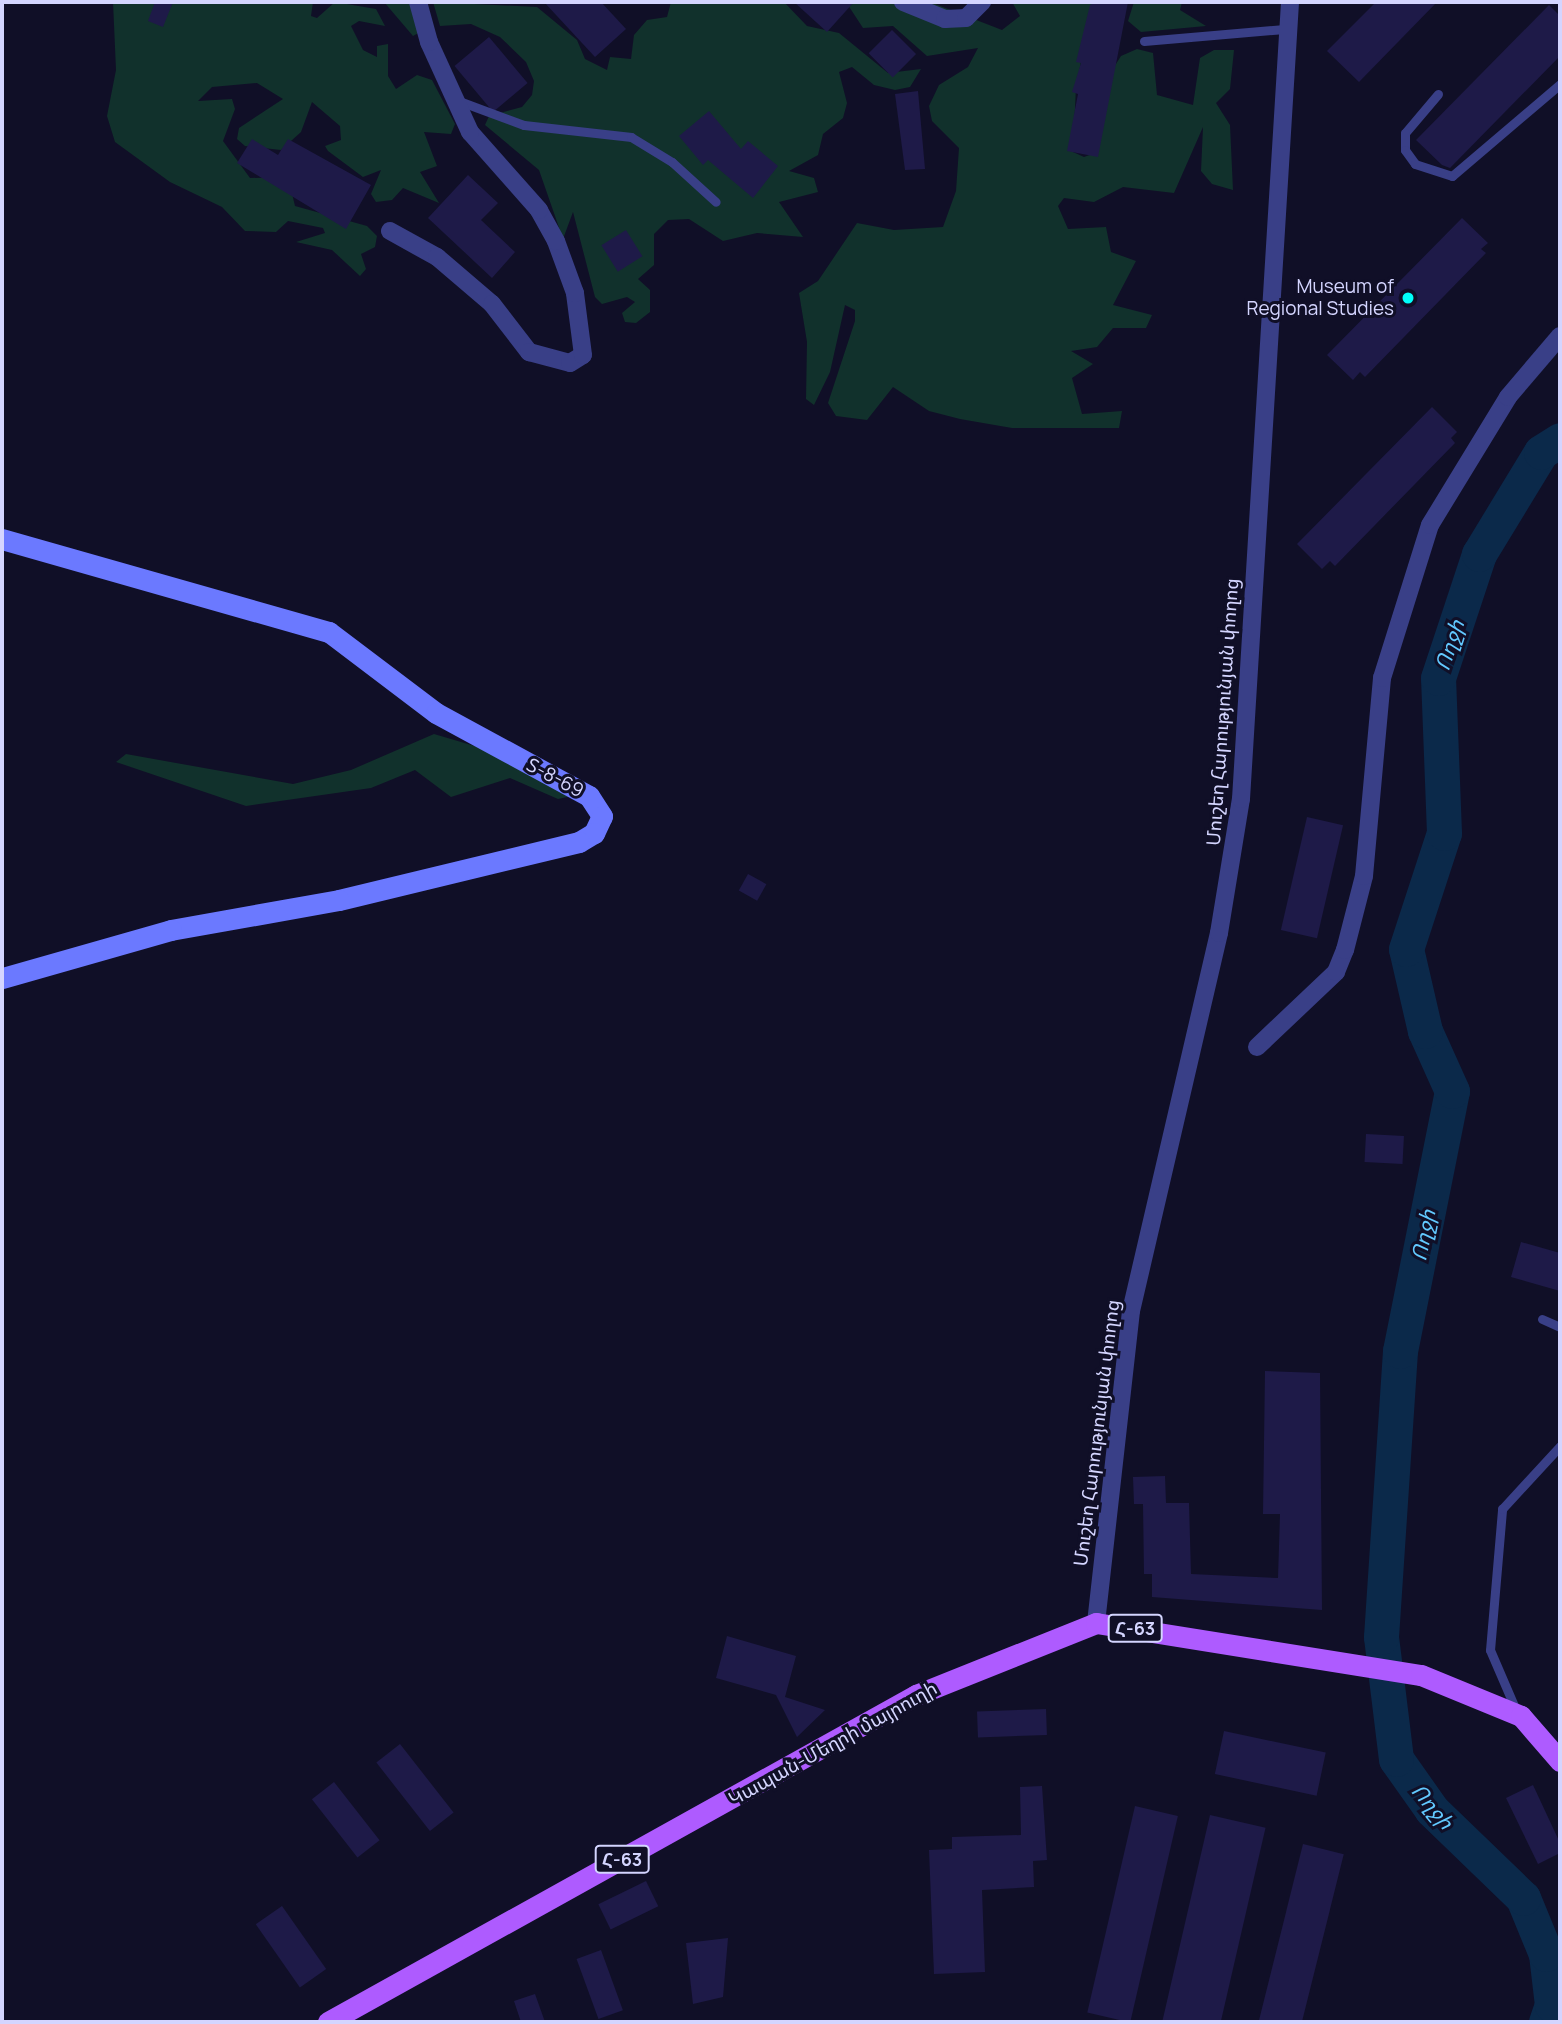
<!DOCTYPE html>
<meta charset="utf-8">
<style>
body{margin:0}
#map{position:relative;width:1562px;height:2024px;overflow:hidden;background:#100f27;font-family:Manrope,"Noto Sans Armenian",sans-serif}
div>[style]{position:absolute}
.green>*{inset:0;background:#11312c}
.river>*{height:35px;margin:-17.5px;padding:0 17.5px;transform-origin:17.5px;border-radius:17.5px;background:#0b294a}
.building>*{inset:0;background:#1e1a48;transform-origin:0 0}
.lane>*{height:9px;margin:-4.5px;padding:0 4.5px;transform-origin:4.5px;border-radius:4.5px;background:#393f87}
.street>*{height:18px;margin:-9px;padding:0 9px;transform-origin:9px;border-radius:9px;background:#393f87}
.secondary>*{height:21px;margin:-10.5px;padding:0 10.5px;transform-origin:10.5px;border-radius:10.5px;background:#6b79ff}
.primary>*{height:21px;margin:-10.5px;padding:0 10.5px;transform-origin:10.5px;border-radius:10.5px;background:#ae5bff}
.dots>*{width:19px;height:19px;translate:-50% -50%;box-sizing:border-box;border:4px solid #100f27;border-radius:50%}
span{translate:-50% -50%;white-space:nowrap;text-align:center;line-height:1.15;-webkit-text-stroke:6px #100f27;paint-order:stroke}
.shield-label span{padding:2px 5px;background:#100f27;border:2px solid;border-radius:5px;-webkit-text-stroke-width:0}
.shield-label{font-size:18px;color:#d4d5ff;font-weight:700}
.poi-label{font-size:19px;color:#d4d5ff}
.right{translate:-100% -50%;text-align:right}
.street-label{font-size:19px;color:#d4d5ff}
.water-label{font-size:21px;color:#62c9ff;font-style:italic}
.frame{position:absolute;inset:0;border:4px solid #d4d5ff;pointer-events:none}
</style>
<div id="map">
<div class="green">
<i style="clip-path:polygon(113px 2px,313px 2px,311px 16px,317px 18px,335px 2px,376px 9px,385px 26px,359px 21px,351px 26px,363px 50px,377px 57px,377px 46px,388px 44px,388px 76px,396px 89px,417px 75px,432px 80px,455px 124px,451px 134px,424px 132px,437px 166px,420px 172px,439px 203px,403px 188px,392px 200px,376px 202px,371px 194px,381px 170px,363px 177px,328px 151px,325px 146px,341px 140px,340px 126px,312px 102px,301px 132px,281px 150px,245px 146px,237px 139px,239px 128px,283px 99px,257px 83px,212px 87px,198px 101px,232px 99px,235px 109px,223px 141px,250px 178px,288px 177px,295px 206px,367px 226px,377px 236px,375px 247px,361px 254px,366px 269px,360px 276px,332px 250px,296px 242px,325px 233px,323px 228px,288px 221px,276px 232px,245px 231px,222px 207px,170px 182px,115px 142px,107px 116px,116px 70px)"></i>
<i style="clip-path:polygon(384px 2px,416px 2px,422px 31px,413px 36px)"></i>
<i style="clip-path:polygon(433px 2px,537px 7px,577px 40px,585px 59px,607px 70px,610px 57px,631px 59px,634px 35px,647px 20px,667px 17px,671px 2px,784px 2px,807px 26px,839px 33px,888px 73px,921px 69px,910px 87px,895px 90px,874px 85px,852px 67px,839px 72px,847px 103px,843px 118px,823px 134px,818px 155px,789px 171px,814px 178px,818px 192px,779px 202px,803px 237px,757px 233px,723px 241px,689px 219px,668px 220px,654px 234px,654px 265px,638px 279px,650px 290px,650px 312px,636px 323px,625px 322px,622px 313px,635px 302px,627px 297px,602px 304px,595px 297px,573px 212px,563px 239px,539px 170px,485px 125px,489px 116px,522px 107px,532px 95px,534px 81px,526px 62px,500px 37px,471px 24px,440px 26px)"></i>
<i style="clip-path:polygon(846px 2px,930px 2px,1002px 30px,1020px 16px,1012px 2px,1093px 2px,1076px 87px,1073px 152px,1084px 157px,1095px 153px,1109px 75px,1121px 56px,1137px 49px,1153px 53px,1157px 95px,1193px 105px,1200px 58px,1214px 50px,1234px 50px,1230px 89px,1216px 103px,1230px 125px,1233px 190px,1212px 184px,1201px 171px,1203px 127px,1174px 193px,1123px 187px,1094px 202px,1064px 198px,1058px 206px,1068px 229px,1106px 227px,1111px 252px,1136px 261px,1113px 305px,1152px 315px,1146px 328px,1113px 328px,1097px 347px,1071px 351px,1093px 364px,1072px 378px,1082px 414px,1122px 411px,1119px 428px,1012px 428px,960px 419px,929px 411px,893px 387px,867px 420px,836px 416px,828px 403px,855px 321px,855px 310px,845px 305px,830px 372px,814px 405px,806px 399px,807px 342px,799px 293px,818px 281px,857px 223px,894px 230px,943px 227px,956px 191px,959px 148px,932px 121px,929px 106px,939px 85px,968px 67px,978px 48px,927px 56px,893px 26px,863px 28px)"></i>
<i style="clip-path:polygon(1134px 2px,1182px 2px,1180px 10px,1206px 26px,1141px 32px,1128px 21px)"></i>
<i style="clip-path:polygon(434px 734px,478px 747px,572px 796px,558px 799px,510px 778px,451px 797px,415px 770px,371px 788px,246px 806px,116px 762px,126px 754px,293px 784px,351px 770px)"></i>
</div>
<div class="river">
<i style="left:1546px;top:2022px;width:18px;rotate:-71deg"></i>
<i style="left:1552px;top:2005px;width:51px;rotate:-96.7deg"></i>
<i style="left:1546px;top:1954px;width:61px;rotate:-112.3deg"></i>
<i style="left:1523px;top:1898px;width:127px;rotate:-136deg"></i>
<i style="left:1432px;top:1810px;width:62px;rotate:-125.2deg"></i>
<i style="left:1396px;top:1759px;width:123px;rotate:-97deg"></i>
<i style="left:1381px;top:1637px;width:287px;rotate:-86.2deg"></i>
<i style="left:1400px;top:1351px;width:265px;rotate:-78.7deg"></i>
<i style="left:1452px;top:1091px;width:66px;rotate:-114.2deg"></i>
<i style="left:1425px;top:1031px;width:84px;rotate:-103deg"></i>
<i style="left:1406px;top:949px;width:122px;rotate:-71.9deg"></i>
<i style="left:1444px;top:833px;width:155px;rotate:-92.2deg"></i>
<i style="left:1438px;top:678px;width:131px;rotate:-71.7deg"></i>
<i style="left:1479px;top:554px;width:119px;rotate:-58.7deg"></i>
<i style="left:1541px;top:452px;width:22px;rotate:-32deg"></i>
</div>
<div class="building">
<i style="clip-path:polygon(155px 2px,173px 2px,163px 27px,148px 21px)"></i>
<i style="clip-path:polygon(544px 2px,601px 2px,626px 29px,595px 57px)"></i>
<i style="clip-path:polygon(794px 2px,854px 2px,827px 32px)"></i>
<i style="clip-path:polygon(1096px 2px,1128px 2px,1098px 157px,1067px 151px,1078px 94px,1072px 92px,1081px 63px,1076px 62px,1090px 5px)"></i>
<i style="clip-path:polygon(1376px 2px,1437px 2px,1359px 82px,1327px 51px)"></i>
<i style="clip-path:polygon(1549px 5px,1560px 16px,1560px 56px,1450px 168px,1442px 165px,1416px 140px)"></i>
<i style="left:892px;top:30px;width:34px;height:33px;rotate:45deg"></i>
<i style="left:489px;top:37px;width:60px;height:45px;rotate:50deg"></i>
<i style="clip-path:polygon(918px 91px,925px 169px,905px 170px,895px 94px)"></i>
<i style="clip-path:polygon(709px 111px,741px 149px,748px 141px,778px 166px,753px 198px,708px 160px,703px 165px,679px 136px)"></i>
<i style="clip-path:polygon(252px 139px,278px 155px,288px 139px,371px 185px,346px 229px,237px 163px)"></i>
<i style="clip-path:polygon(468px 175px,498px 203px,481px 220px,515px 252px,492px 278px,428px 218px)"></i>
<i style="clip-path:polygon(1462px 218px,1488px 243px,1481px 249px,1486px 253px,1365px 377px,1360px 372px,1353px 380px,1327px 355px)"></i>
<i style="left:626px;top:230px;width:31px;height:29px;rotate:58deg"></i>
<i style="clip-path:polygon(1432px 407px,1457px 432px,1451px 438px,1455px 443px,1335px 566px,1330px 561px,1322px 569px,1297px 544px)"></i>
<i style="left:1307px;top:817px;width:37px;height:116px;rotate:13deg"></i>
<i style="left:748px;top:874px;width:21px;height:19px;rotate:29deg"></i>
<i style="left:1366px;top:1134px;width:38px;height:28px;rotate:3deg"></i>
<i style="clip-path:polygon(1521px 1242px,1560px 1253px,1560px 1291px,1511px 1277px)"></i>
<i style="clip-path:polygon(1265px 1371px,1320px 1373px,1322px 1610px,1152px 1597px,1152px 1574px,1144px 1574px,1143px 1504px,1134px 1504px,1133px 1477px,1165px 1476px,1166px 1503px,1189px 1503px,1191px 1574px,1278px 1578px,1280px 1514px,1263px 1514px)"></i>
<i style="clip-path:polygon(727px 1636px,796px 1656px,785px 1697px,825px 1710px,797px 1737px,776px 1695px,716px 1678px)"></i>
<i style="left:1046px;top:1709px;width:26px;height:69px;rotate:88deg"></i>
<i style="left:1224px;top:1731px;width:104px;height:44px;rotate:12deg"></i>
<i style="left:400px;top:1744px;width:87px;height:30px;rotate:52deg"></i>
<i style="left:334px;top:1782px;width:74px;height:28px;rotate:52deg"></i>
<i style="clip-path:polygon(1533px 1785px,1560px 1843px,1560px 1853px,1538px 1864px,1506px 1798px)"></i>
<i style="clip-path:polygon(1042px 1786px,1047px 1860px,1033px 1861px,1034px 1887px,982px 1890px,985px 1972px,934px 1974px,929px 1850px,952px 1849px,952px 1837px,1021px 1835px,1020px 1787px)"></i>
<i style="left:1135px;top:1806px;width:44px;height:212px;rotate:13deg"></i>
<i style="left:1210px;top:1815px;width:57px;height:212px;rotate:13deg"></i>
<i style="left:1303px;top:1844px;width:42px;height:182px;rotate:14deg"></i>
<i style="left:646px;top:1881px;width:28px;height:53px;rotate:64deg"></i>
<i style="left:282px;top:1906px;width:77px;height:32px;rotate:55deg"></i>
<i style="clip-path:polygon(728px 1938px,723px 1997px,693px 2004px,686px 1943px)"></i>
<i style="left:601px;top:1950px;width:64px;height:26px;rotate:70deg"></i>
<i style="clip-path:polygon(535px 1994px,545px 2022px,521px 2022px,514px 2001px)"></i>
</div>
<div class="lane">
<i style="left:1144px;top:41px;width:141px;rotate:-4.9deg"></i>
<i style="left:1438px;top:94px;width:51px;rotate:130.2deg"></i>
<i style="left:1405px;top:133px;width:17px;rotate:90deg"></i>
<i style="left:1405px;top:150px;width:17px;rotate:54deg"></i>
<i style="left:1415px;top:164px;width:39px;rotate:18deg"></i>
<i style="left:1452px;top:176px;width:142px;rotate:-40.4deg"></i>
<i style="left:459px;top:101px;width:69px;rotate:20.3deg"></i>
<i style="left:524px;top:125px;width:108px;rotate:6.4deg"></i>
<i style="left:631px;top:137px;width:48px;rotate:31.4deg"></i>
<i style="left:672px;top:162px;width:59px;rotate:42.3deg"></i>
<i style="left:1542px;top:1319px;width:20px;rotate:24deg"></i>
<i style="left:1515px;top:1708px;width:63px;rotate:-113.3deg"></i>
<i style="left:1490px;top:1650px;width:142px;rotate:-85.1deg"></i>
<i style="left:1502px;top:1509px;width:86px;rotate:-47.4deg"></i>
</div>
<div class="street">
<i style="left:903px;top:2px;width:45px;rotate:22deg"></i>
<i style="left:945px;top:19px;width:21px;rotate:-3deg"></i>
<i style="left:966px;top:18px;width:23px;rotate:-45deg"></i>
<i style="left:390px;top:231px;width:54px;rotate:29deg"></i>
<i style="left:437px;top:257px;width:72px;rotate:40.5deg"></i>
<i style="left:492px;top:304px;width:61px;rotate:52.4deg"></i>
<i style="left:529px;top:352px;width:42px;rotate:15deg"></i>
<i style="left:570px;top:363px;width:15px;rotate:-32deg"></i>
<i style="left:583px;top:355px;width:63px;rotate:-97.4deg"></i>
<i style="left:575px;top:293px;width:55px;rotate:-110.1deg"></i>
<i style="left:556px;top:241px;width:35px;rotate:-119deg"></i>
<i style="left:539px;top:210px;width:104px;rotate:-131.5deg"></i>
<i style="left:470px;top:132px;width:99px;rotate:-114.5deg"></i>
<i style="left:429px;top:42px;width:41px;rotate:-105.4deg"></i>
<i style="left:1257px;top:1047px;width:109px;rotate:-43.5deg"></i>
<i style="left:1336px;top:972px;width:24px;rotate:-68deg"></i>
<i style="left:1345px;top:950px;width:76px;rotate:-75.6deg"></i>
<i style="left:1364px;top:876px;width:199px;rotate:-84.8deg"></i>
<i style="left:1382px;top:678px;width:160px;rotate:-72.6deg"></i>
<i style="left:1430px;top:525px;width:150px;rotate:-58.6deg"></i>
<i style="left:1508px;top:397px;width:80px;rotate:-49.6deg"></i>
<i style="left:1096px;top:1623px;width:314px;rotate:-83.6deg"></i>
<i style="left:1131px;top:1311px;width:388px;rotate:-76.9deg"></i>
<i style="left:1219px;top:933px;width:136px;rotate:-80.7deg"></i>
<i style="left:1241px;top:799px;width:799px;rotate:-86.48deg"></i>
</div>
<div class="secondary">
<i style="left:2px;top:539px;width:340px;rotate:15.9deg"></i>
<i style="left:329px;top:632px;width:134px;rotate:37.1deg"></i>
<i style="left:436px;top:713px;width:174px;rotate:28.5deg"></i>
<i style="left:589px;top:796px;width:24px;rotate:57deg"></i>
<i style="left:602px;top:816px;width:19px;rotate:115deg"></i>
<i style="left:594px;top:833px;width:17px;rotate:149deg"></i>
<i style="left:579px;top:842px;width:247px;rotate:166.4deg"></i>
<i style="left:339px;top:900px;width:171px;rotate:169.9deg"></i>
<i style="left:171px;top:930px;width:176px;rotate:164.1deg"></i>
</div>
<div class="primary">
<i style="left:328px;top:2022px;width:673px;rotate:-29.08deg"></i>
<i style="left:916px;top:1695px;width:194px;rotate:-21.8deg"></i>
<i style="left:1096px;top:1623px;width:329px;rotate:9.1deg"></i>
<i style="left:1421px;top:1675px;width:108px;rotate:22.3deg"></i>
<i style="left:1521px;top:1716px;width:60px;rotate:49.1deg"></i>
</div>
<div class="dots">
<i style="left:1408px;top:298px;background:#00fffa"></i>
</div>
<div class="shield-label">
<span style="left:1135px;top:1628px">Հ-63</span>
<span style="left:622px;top:1859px">Հ-63</span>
</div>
<div class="poi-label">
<span class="right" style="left:1394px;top:298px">Museum of<br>Regional Studies</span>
</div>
<div class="street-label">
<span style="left:1223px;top:712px;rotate:-86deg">Մուշեղ Հարությունյան փողոց</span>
<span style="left:555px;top:778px;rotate:28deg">Տ-8-69</span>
<span style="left:1097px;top:1433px;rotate:-83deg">Մուշեղ Հարությունյան փողոց</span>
<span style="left:833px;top:1744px;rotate:-29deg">Կապան-Մեղրի մայրուղի</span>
</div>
<div class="water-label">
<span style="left:1449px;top:645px;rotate:-72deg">Ողջի</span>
<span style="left:1423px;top:1235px;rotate:-79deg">Ողջի</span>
<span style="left:1433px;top:1806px;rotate:50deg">Ողջի</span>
</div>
<div class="frame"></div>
</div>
